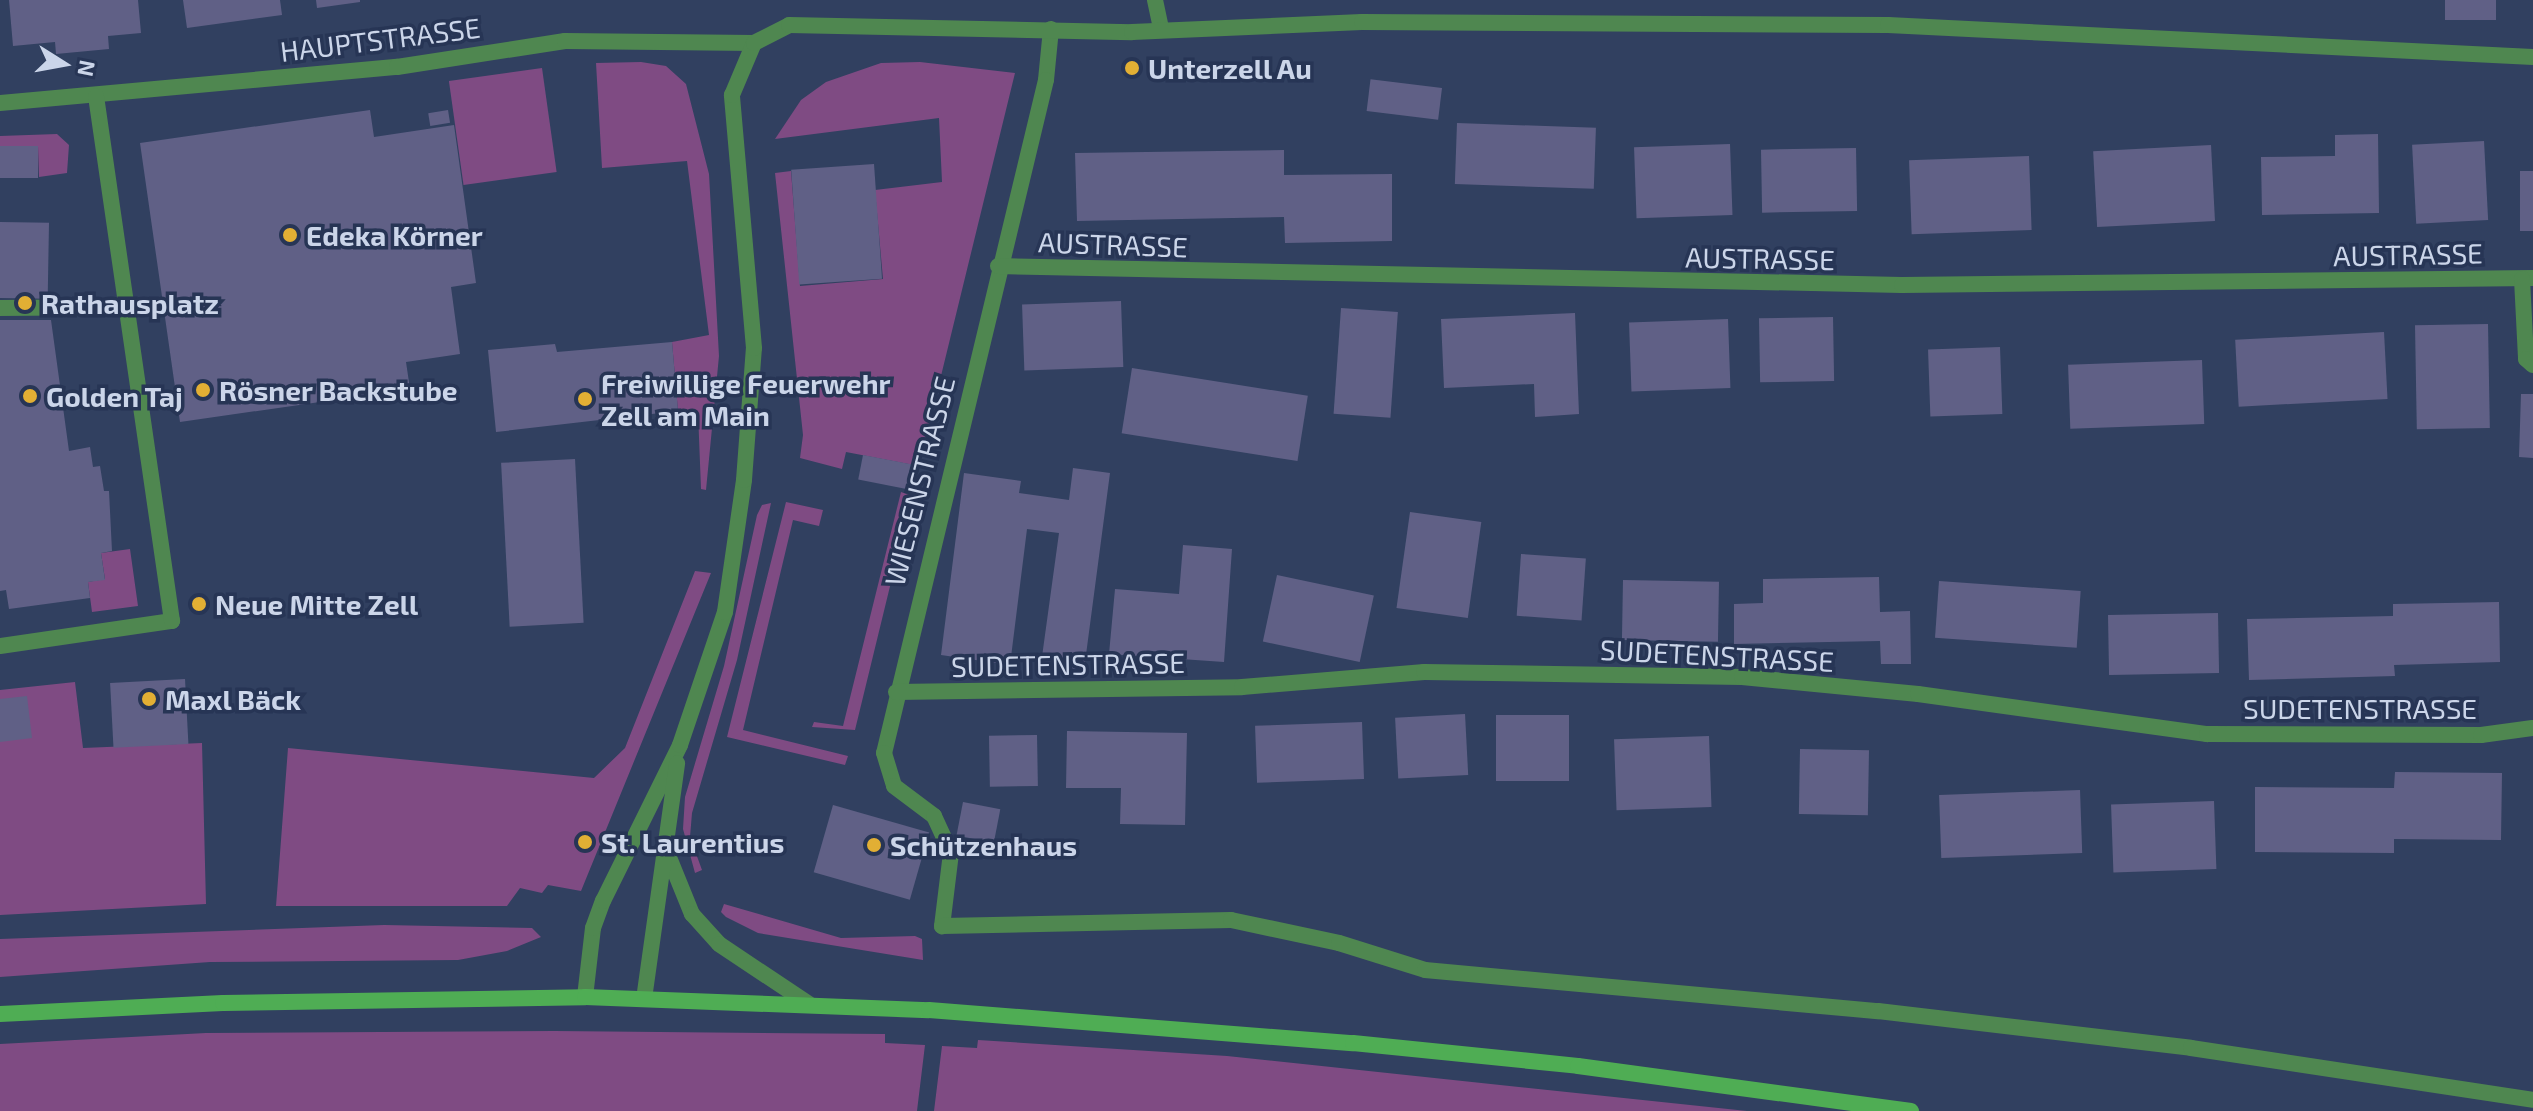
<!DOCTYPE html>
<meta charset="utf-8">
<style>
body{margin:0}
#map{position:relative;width:2533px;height:1111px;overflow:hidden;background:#314060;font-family:"Exo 2",sans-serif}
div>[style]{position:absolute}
.green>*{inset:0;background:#7f4b83;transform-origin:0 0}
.building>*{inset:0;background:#606086;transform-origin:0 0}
.pedestrian>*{height:16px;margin:-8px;padding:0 8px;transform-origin:8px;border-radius:8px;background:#4f8750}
.minor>*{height:16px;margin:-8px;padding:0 8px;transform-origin:8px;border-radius:8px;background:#4f8750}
.tertiary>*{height:16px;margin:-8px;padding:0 8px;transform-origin:8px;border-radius:8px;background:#4f8750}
.secondary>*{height:16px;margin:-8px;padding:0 8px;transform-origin:8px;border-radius:8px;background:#4fad54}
.dots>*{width:22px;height:22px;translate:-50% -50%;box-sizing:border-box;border:4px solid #273555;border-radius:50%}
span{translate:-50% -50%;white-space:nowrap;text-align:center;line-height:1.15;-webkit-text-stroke:7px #273555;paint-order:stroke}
.street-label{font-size:28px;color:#cbd5e9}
.poi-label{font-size:28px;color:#cbd5e9;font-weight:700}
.left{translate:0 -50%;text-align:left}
.north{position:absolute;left:24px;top:24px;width:80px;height:80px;-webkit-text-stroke:6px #273555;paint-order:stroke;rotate:101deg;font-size:22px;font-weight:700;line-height:32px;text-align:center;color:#cbd5e9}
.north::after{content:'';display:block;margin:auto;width:28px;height:36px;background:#cbd5e9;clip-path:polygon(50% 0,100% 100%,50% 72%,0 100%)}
</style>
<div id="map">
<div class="green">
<i style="clip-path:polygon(641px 62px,666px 66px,686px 84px,709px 174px,719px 356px,706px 490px,701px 489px,698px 412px,678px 411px,672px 342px,709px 335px,687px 161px,602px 168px,596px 63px)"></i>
<i style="clip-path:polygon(920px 62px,1015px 73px,919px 466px,846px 452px,842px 469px,800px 458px,803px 435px,775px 173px,791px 171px,800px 286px,883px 279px,875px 190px,942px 182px,939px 118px,775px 139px,801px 100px,826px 82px,881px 63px)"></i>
<i style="left:542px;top:68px;width:105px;height:94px;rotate:82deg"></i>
<i style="clip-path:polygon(57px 134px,69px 145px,67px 173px,39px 177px,38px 146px,0 146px,0 136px)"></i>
<i style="clip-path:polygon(901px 492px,912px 496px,855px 730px,812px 727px,814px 722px,843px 726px)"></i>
<i style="clip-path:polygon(786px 502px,823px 510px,819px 526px,793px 520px,743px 730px,848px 756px,845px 765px,727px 737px)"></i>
<i style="clip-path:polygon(771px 503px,737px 660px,692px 813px,690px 837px,702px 870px,695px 873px,683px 829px,685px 797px,724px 666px,757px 515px,762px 505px)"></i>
<i style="clip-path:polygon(130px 549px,138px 606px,92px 612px,88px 582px,105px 579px,101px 553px)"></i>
<i style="clip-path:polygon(695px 571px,711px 573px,581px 891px,548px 885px,542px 893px,520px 888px,507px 906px,276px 906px,288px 748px,594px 778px,625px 748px)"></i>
<i style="clip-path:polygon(75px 682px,83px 748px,202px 743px,206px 904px,0 915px,0 690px)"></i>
<i style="clip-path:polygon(724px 904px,841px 938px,915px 936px,922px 939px,923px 960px,758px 933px,726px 917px,721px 912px)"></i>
<i style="clip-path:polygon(384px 925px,532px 928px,541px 937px,507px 951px,458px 960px,210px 962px,0 977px,0 939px)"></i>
<i style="clip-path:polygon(554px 1031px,885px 1034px,885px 1043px,925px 1045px,917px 1111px,0 1111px,0 1044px,206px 1033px)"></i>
<i style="clip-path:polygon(978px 1040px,1227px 1056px,1747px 1111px,934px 1111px,942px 1046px,977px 1048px)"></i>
</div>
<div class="building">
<i style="clip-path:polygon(9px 0,138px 0,141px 33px,108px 36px,109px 49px,56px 54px,55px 42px,13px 46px)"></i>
<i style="clip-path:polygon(183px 0,280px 0,282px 15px,187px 28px)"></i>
<i style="clip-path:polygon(316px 0,360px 0,360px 2px,317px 8px)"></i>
<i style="left:2445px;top:0;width:51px;height:20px"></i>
<i style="left:1442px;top:88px;width:32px;height:72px;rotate:97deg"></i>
<i style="clip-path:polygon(370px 110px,374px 137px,454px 125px,476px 283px,451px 287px,460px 354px,406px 362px,410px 389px,180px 422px,140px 143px)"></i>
<i style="left:448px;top:110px;width:13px;height:20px;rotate:81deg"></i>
<i style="left:1457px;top:123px;width:139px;height:61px;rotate:2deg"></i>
<i style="clip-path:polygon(2378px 134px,2379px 213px,2262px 215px,2261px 157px,2335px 156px,2335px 135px)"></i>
<i style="left:2484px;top:141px;width:79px;height:72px;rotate:87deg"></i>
<i style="left:1730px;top:144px;width:71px;height:96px;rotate:88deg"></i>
<i style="left:2211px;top:145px;width:76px;height:118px;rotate:87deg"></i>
<i style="left:0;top:146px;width:38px;height:32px"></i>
<i style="left:1856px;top:148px;width:63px;height:95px;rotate:89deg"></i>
<i style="clip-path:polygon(1284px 150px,1284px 175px,1392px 174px,1392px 241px,1285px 243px,1284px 217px,1077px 221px,1075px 153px)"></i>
<i style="left:2029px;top:156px;width:74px;height:120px;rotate:88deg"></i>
<i style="left:874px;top:164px;width:115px;height:83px;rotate:86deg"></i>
<i style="left:2520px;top:171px;width:13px;height:60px"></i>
<i style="left:0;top:222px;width:49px;height:76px;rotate:1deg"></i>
<i style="left:1121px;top:301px;width:66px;height:99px;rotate:88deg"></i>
<i style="left:1341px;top:308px;width:57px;height:106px;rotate:4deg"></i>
<i style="clip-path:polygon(1575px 313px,1579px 414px,1535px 417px,1534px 384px,1444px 388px,1441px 319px)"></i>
<i style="left:1833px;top:317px;width:64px;height:74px;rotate:89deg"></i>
<i style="left:1728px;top:319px;width:69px;height:99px;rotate:88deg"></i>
<i style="clip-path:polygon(0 320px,51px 320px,69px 451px,90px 447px,93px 467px,100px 466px,104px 491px,109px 491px,112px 551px,101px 553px,105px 580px,88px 582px,90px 598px,9px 609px,6px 590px,0 591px)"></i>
<i style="left:2488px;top:324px;width:104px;height:73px;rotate:89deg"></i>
<i style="left:2384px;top:332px;width:67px;height:149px;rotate:87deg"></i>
<i style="clip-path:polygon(672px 342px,678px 411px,496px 432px,488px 350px,555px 344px,557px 352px)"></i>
<i style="left:2000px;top:347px;width:67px;height:72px;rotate:88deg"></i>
<i style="left:2202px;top:360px;width:64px;height:134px;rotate:88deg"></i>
<i style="left:1132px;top:368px;width:178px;height:66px;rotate:9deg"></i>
<i style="clip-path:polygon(2521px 394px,2533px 394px,2533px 458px,2519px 457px)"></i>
<i style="left:863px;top:455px;width:53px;height:25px;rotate:11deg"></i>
<i style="left:575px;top:459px;width:164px;height:74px;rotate:87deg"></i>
<i style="clip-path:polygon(1073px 468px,1110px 473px,1084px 670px,1041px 664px,1059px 533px,1027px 529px,1010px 665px,941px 655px,964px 473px,1021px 481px,1019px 493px,1069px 500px)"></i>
<i style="left:1410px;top:512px;width:72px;height:97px;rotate:8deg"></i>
<i style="clip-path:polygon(1183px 545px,1232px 549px,1224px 662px,1109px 654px,1115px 589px,1179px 594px)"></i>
<i style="left:1521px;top:554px;width:65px;height:62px;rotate:4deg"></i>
<i style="left:1277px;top:575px;width:99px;height:68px;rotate:12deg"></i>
<i style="clip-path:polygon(1879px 577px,1880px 612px,1910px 611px,1911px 664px,1881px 664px,1880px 641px,1734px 644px,1734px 604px,1763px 603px,1763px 579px)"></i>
<i style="left:1623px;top:580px;width:96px;height:60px;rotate:1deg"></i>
<i style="left:1939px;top:581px;width:142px;height:57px;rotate:4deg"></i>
<i style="clip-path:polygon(2499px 602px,2500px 662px,2394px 665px,2395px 676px,2249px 680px,2247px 619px,2393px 616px,2393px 604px)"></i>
<i style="left:2218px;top:613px;width:60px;height:110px;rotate:89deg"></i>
<i style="left:185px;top:679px;width:65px;height:75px;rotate:87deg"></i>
<i style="clip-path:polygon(27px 696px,32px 738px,0 742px,0 699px)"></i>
<i style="left:1465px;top:714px;width:61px;height:70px;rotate:87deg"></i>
<i style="left:1569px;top:715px;width:66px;height:73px;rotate:90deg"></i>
<i style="left:1362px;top:722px;width:57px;height:107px;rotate:88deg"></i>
<i style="clip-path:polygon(1067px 731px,1187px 733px,1185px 825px,1120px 824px,1121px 788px,1066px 788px)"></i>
<i style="left:1037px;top:735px;width:51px;height:48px;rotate:89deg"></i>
<i style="left:1709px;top:736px;width:71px;height:95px;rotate:88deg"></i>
<i style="left:1800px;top:749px;width:69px;height:65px;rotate:1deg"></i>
<i style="clip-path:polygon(2395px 772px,2502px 773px,2501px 840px,2394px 839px,2394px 853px,2255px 852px,2255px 787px,2394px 788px)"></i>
<i style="left:2080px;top:790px;width:63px;height:141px;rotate:88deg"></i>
<i style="left:2214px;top:801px;width:68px;height:103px;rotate:88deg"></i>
<i style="left:963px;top:802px;width:38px;height:34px;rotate:11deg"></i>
<i style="left:833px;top:805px;width:100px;height:70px;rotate:16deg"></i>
</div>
<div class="pedestrian">
<i style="left:0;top:308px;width:127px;rotate:-0.5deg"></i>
</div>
<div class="minor">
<i style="left:1155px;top:0;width:30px;rotate:78deg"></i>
<i style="left:1051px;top:29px;width:51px;rotate:95.6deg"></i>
<i style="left:1046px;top:80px;width:692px;rotate:103.53deg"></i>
<i style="left:884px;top:753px;width:34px;rotate:73deg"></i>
<i style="left:894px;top:786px;width:50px;rotate:36.9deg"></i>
<i style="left:934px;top:816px;width:41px;rotate:65.3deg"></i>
<i style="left:951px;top:853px;width:74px;rotate:97deg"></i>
<i style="left:942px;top:926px;width:289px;rotate:-1.2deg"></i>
<i style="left:1231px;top:920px;width:110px;rotate:12deg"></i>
<i style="left:1339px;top:943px;width:90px;rotate:17.4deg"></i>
<i style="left:1425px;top:970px;width:455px;rotate:5.2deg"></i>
<i style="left:1878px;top:1011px;width:315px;rotate:6.7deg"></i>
<i style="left:2191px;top:1048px;width:346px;rotate:8.6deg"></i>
<i style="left:0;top:103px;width:399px;rotate:-5.2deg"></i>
<i style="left:397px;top:67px;width:170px;rotate:-8.8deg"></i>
<i style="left:565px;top:41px;width:189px;rotate:0.6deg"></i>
<i style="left:998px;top:266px;width:904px;rotate:1.2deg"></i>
<i style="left:1902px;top:285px;width:631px;rotate:-0.64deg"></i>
<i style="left:2522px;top:279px;width:80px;rotate:87.1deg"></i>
<i style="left:2526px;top:359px;width:9px;rotate:41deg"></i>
<i style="left:0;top:646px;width:174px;rotate:-8.3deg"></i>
<i style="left:172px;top:621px;width:530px;rotate:-98.24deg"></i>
<i style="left:896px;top:692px;width:346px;rotate:-0.8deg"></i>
<i style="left:1242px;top:687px;width:183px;rotate:-4.7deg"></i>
<i style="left:1424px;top:672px;width:318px;rotate:0.9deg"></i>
<i style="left:1742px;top:677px;width:177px;rotate:5.5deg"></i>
<i style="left:1918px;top:694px;width:292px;rotate:7.9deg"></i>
<i style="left:2207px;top:734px;width:274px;rotate:0.2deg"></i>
<i style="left:2481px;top:735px;width:52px;rotate:-7.7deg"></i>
</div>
<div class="tertiary">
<i style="left:666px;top:850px;width:69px;rotate:67.9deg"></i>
<i style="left:692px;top:914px;width:40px;rotate:48deg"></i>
<i style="left:719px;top:944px;width:108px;rotate:33.7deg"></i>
<i style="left:585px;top:997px;width:69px;rotate:-83.4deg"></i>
<i style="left:593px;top:928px;width:29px;rotate:-70deg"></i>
<i style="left:603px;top:901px;width:174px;rotate:-63.7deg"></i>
<i style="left:680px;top:745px;width:140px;rotate:-71.3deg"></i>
<i style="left:725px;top:612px;width:133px;rotate:-81.8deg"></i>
<i style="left:744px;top:480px;width:132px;rotate:-85.7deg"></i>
<i style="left:754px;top:348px;width:254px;rotate:-95deg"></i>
<i style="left:732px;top:95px;width:56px;rotate:-67.1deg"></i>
<i style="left:754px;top:43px;width:39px;rotate:-27deg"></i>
<i style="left:789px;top:25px;width:343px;rotate:1.2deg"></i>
<i style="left:1132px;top:32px;width:230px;rotate:-2.5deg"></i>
<i style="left:1362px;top:22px;width:526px;rotate:0.33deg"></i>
<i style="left:1888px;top:25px;width:646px;rotate:2.84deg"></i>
<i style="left:644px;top:999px;width:238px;rotate:-82deg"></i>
</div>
<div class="secondary">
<i style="left:0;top:1014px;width:223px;rotate:-2.8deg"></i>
<i style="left:223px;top:1003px;width:362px;rotate:-0.9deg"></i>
<i style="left:585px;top:997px;width:344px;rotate:2.2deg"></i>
<i style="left:929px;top:1010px;width:425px;rotate:4.5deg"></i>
<i style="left:1353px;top:1043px;width:226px;rotate:5.8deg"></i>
<i style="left:1578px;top:1066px;width:336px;rotate:7.7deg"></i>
</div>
<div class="dots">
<i style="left:1132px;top:68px;background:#e2af34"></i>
<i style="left:290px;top:235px;background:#e2af34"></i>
<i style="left:25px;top:303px;background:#e2af34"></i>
<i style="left:203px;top:390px;background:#e2af34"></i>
<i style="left:30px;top:396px;background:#e2af34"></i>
<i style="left:585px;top:399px;background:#e2af34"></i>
<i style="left:199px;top:604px;background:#e2af34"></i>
<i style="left:149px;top:699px;background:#e2af34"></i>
<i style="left:585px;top:842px;background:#e2af34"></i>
<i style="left:874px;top:845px;background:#e2af34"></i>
</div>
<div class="street-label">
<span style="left:380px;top:39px;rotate:-7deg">HAUPTSTRASSE</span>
<span style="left:1113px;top:244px;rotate:2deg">AUSTRASSE</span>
<span style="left:2408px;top:254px;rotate:-1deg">AUSTRASSE</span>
<span style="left:1760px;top:258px;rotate:1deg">AUSTRASSE</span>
<span style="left:919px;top:481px;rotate:-76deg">WIESENSTRASSE</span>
<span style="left:1717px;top:655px;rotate:3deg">SUDETENSTRASSE</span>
<span style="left:1068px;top:664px;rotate:-1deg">SUDETENSTRASSE</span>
<span style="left:2360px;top:708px">SUDETENSTRASSE</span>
</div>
<div class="poi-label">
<span class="left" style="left:1148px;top:68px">Unterzell Au</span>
<span class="left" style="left:306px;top:235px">Edeka Körner</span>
<span class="left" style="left:41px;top:303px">Rathausplatz</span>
<span class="left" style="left:601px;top:399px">Freiwillige Feuerwehr<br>Zell am Main</span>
<span class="left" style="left:219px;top:390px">Rösner Backstube</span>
<span class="left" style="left:46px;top:396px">Golden Taj</span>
<span class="left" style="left:215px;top:604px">Neue Mitte Zell</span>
<span class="left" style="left:165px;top:699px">Maxl Bäck</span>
<span class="left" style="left:601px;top:842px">St. Laurentius</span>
<span class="left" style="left:890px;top:845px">Schützenhaus</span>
</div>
<div class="north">N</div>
</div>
